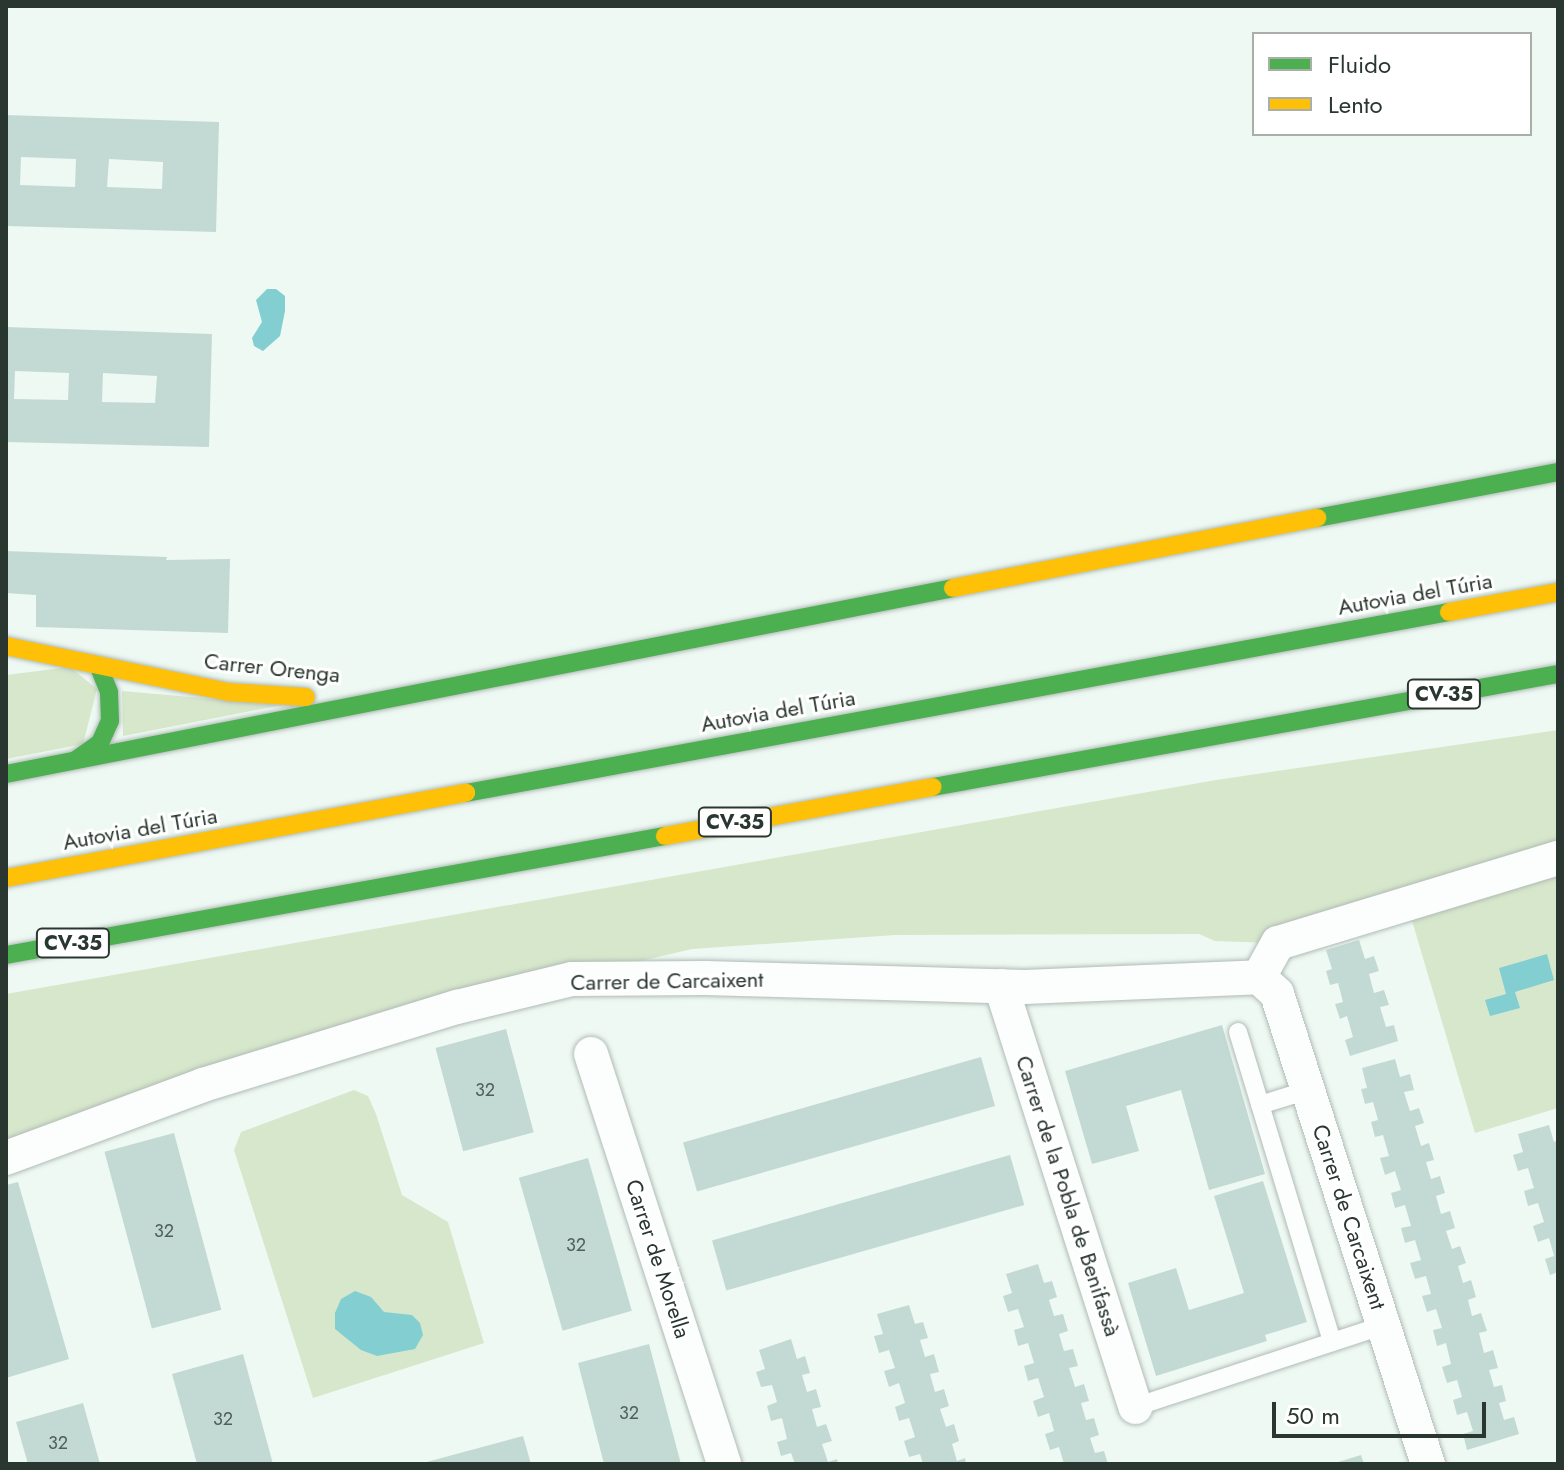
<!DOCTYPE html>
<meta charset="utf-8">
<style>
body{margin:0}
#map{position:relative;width:1564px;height:1470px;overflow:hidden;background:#eef9f3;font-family:Jost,sans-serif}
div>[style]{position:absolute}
.green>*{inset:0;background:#d7e7cb}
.water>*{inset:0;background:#83ced1}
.building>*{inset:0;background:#c3dad4;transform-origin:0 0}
.roads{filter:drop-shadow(0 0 2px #b1bbb6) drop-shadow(0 0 2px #b1bbb6)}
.lane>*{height:18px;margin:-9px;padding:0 9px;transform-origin:9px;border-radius:9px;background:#fcfefd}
.street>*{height:34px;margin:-17px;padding:0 17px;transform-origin:17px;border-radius:17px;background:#fcfefd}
.fast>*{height:18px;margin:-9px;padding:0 9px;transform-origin:9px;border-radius:9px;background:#4caf50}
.slow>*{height:18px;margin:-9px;padding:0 9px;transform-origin:9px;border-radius:9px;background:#ffc107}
span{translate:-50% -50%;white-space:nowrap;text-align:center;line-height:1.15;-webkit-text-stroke:6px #fff;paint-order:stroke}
.number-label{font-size:18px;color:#506059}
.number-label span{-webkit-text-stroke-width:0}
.shield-label span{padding:2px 6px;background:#fff;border:2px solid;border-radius:6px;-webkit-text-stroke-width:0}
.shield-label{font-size:20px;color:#2a3730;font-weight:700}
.street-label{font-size:22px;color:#2a3730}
.frame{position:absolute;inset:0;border:8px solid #2a3730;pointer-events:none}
.legend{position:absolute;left:1252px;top:32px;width:280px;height:104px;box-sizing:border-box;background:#fff;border:2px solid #aaafac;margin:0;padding:10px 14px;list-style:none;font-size:24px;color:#2a3730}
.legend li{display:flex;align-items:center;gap:16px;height:40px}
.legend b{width:40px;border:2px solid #aaafac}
.scale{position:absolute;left:1272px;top:1402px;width:214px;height:36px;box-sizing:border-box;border:4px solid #2a3730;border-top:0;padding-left:10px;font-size:24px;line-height:28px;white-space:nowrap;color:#2a3730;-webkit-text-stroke:6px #fff;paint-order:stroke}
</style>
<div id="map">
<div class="green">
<i style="clip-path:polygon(70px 667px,97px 689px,83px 744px,6px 759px,6px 675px)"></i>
<i style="clip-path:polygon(122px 691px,282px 705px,123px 736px)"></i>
<i style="clip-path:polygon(1558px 730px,1558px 852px,1299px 944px,1215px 941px,1199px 934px,895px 935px,692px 949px,516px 990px,6px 1162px,6px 994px,1216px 780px)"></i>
<i style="clip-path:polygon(1558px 866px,1558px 1108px,1475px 1133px,1410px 914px)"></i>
<i style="clip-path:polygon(354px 1090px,368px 1096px,376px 1114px,402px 1195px,448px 1222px,484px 1343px,313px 1398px,234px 1150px,241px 1132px)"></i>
</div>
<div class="water">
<i style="clip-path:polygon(267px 289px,276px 289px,285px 296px,285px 311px,280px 336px,263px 351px,254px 346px,252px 338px,262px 322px,256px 300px)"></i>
<i style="clip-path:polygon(1547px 954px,1554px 980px,1515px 992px,1520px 1008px,1490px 1016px,1485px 1000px,1506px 994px,1499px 968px)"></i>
<i style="clip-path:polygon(355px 1291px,371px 1297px,384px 1312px,412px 1315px,420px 1323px,423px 1335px,415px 1349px,377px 1356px,361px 1350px,335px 1329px,335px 1313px,341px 1299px)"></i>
</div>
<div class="building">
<i style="clip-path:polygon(evenodd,6px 115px,219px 122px,216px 232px,6px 226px,6px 115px,21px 157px,76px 159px,75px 187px,20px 185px,21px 157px,6px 115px,109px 159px,163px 162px,162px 189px,107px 187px,109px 159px)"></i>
<i style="clip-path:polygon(evenodd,6px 327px,212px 334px,209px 447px,6px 442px,6px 327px,15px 371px,69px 373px,68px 400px,14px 399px,15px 371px,6px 327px,103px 373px,157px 376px,155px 403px,102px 402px,103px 373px)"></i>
<i style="clip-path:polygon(6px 551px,167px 557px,166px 560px,230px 559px,228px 633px,36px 627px,36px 595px,6px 593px)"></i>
<i style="clip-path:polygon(1359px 940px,1365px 959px,1374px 956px,1379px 971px,1369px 974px,1374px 993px,1384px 990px,1389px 1005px,1380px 1007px,1386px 1027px,1394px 1025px,1398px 1041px,1350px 1056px,1345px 1040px,1353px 1037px,1347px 1016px,1340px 1019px,1335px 1004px,1343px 1002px,1338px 983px,1330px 985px,1326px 971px,1332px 969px,1326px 950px)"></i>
<i style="clip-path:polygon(1222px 1025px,1265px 1174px,1209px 1190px,1181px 1090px,1126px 1106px,1139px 1151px,1092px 1164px,1065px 1071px)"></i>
<i style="left:506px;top:1029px;width:107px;height:73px;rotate:75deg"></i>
<i style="left:981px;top:1057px;width:51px;height:310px;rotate:74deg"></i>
<i style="clip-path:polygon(1395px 1059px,1400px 1077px,1410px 1074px,1414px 1090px,1404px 1092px,1410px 1111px,1419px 1108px,1424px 1123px,1415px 1126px,1421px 1146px,1429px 1143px,1434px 1160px,1426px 1162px,1431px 1179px,1440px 1176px,1445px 1193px,1436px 1196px,1441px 1214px,1450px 1211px,1455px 1228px,1446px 1231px,1452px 1249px,1460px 1246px,1466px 1263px,1458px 1266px,1463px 1283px,1471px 1280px,1476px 1297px,1468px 1300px,1472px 1316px,1481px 1313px,1487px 1331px,1479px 1333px,1484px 1353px,1493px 1350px,1498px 1368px,1489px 1370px,1494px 1387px,1502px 1385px,1506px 1401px,1499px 1403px,1504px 1420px,1514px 1417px,1519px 1434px,1467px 1450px,1463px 1434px,1473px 1431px,1467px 1412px,1457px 1415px,1453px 1400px,1462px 1397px,1457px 1380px,1447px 1383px,1442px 1367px,1451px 1364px,1446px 1343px,1437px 1346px,1433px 1330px,1442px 1328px,1436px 1309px,1427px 1312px,1422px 1296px,1431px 1294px,1426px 1276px,1415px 1279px,1410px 1263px,1421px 1260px,1415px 1240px,1405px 1243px,1401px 1228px,1411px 1226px,1405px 1205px,1395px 1208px,1391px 1193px,1401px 1190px,1395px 1171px,1385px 1175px,1380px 1158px,1389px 1156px,1383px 1135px,1375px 1137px,1371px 1122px,1378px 1120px,1373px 1102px,1365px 1104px,1361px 1089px,1367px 1088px,1362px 1068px)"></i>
<i style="clip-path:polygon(1549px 1125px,1554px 1142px,1558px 1140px,1558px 1272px,1550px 1275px,1545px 1259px,1554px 1256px,1549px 1238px,1538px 1242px,1533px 1226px,1544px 1222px,1538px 1203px,1528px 1206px,1524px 1191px,1534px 1188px,1528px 1168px,1518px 1171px,1513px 1155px,1523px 1152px,1518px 1134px)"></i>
<i style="left:174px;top:1133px;width:183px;height:72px;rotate:75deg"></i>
<i style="left:1010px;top:1155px;width:52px;height:310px;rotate:74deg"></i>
<i style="left:588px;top:1158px;width:159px;height:72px;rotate:74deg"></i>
<i style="clip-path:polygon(1263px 1181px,1307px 1322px,1265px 1335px,1267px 1341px,1156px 1376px,1128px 1283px,1176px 1268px,1189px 1310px,1244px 1293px,1214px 1196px)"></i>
<i style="clip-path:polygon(18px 1182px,69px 1359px,6px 1378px,6px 1185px)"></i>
<i style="clip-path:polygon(1038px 1264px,1044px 1283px,1052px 1281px,1057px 1297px,1049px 1300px,1054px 1316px,1063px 1314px,1068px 1331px,1059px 1334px,1064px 1351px,1073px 1349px,1078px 1366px,1069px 1368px,1075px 1387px,1084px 1384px,1089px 1401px,1081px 1403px,1086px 1420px,1094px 1418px,1099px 1435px,1090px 1438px,1095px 1453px,1104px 1451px,1108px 1464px,1064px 1464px,1059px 1447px,1050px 1450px,1045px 1434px,1054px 1431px,1049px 1413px,1038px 1417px,1033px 1401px,1044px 1397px,1038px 1378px,1028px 1381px,1024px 1366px,1034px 1363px,1028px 1343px,1018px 1346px,1014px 1330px,1024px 1327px,1018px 1309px,1008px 1312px,1003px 1296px,1012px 1293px,1006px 1274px)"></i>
<i style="clip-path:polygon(909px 1305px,915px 1324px,923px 1322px,928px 1338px,920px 1340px,925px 1357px,934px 1354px,939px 1372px,930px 1374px,935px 1392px,944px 1389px,949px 1406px,940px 1409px,946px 1427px,954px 1424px,959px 1441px,952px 1444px,957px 1461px,965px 1458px,966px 1464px,923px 1464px,920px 1454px,909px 1457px,904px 1441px,915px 1437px,909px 1418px,899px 1421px,895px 1407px,905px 1403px,899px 1383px,889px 1387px,884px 1371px,895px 1368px,889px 1350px,879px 1353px,874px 1336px,883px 1334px,877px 1314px)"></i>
<i style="clip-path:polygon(791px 1339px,797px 1359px,805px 1356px,810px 1373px,802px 1375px,807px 1392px,816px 1389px,821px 1407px,812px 1409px,817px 1427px,826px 1424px,832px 1441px,822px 1444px,828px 1462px,837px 1459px,838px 1464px,795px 1464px,791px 1453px,781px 1456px,777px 1442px,787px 1439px,782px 1418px,771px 1421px,767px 1406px,777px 1402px,772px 1385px,761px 1387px,756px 1372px,765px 1369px,759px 1350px)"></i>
<i style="clip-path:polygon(649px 1344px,681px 1464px,604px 1464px,578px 1363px)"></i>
<i style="clip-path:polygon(243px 1354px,273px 1464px,197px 1464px,172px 1374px)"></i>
<i style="clip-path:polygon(83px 1403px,100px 1464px,28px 1464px,16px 1422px)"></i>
<i style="clip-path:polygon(523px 1436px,531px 1464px,423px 1464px,423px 1463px)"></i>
<i style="clip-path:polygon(1361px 1455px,1364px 1464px,1335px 1464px,1335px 1463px)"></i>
</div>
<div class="roads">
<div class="lane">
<i style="left:1238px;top:1032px;width:324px;rotate:73.1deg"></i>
<i style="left:1260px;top:1105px;width:50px;rotate:-17.4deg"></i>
<i style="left:1135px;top:1407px;width:262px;rotate:-18.2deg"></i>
</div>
<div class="street">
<i style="left:1259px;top:977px;width:39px;rotate:-61deg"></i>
<i style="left:1278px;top:943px;width:293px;rotate:-16.9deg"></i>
<i style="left:1001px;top:986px;width:442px;rotate:72.3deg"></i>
<i style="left:591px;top:1054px;width:431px;rotate:72deg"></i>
<i style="left:6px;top:1158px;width:210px;rotate:-20.3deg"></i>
<i style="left:203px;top:1085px;width:266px;rotate:-17.1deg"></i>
<i style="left:457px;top:1007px;width:118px;rotate:-13.7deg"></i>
<i style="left:572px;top:979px;width:133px;rotate:-0.4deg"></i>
<i style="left:705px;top:978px;width:320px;rotate:1.6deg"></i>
<i style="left:1025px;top:987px;width:234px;rotate:-2.4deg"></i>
<i style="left:1259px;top:977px;width:25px;rotate:43deg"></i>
<i style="left:1277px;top:994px;width:494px;rotate:72.2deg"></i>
</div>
<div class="fast">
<i style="left:1317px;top:518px;width:245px;rotate:-10.8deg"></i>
<i style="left:77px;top:759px;width:28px;rotate:-35deg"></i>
<i style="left:100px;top:743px;width:24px;rotate:-66deg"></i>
<i style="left:110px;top:721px;width:29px;rotate:-92deg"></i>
<i style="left:109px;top:692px;width:27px;rotate:-112deg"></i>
<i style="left:6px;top:774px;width:965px;rotate:-11.11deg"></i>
<i style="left:933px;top:787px;width:635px;rotate:-10.25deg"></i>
<i style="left:466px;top:793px;width:1000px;rotate:-10.43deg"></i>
<i style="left:6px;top:955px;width:670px;rotate:-10.24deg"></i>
</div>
<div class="slow">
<i style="left:953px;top:588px;width:371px;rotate:-10.9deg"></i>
<i style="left:1449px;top:612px;width:111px;rotate:-10.4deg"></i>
<i style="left:6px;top:646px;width:227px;rotate:11.7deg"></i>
<i style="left:228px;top:692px;width:78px;rotate:3.7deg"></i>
<i style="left:665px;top:836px;width:272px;rotate:-10.4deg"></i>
<i style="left:6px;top:878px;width:468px;rotate:-10.5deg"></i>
</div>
</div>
<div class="number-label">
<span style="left:485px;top:1090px">32</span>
<span style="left:164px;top:1231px">32</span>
<span style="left:576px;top:1245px">32</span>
<span style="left:629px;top:1413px">32</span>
<span style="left:223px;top:1419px">32</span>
<span style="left:58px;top:1443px">32</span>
</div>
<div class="shield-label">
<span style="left:1444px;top:694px">CV-35</span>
<span style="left:735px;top:822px">CV-35</span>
<span style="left:73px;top:943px">CV-35</span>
</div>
<div class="street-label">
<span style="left:1415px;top:594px;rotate:-10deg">Autovia del Túria</span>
<span style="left:272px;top:668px;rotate:6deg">Carrer Orenga</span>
<span style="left:778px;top:711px;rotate:-10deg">Autovia del Túria</span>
<span style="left:140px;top:829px;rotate:-10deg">Autovia del Túria</span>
<span style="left:667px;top:981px;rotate:-1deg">Carrer de Carcaixent</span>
<span style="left:1068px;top:1196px;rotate:72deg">Carrer de la Pobla de Benifassà</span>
<span style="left:1349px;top:1217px;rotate:72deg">Carrer de Carcaixent</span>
<span style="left:658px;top:1259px;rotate:72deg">Carrer de Morella</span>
</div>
<div class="frame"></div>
<ul class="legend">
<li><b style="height:10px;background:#4caf50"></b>Fluido</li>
<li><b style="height:10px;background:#ffc107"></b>Lento</li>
</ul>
<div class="scale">50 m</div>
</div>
